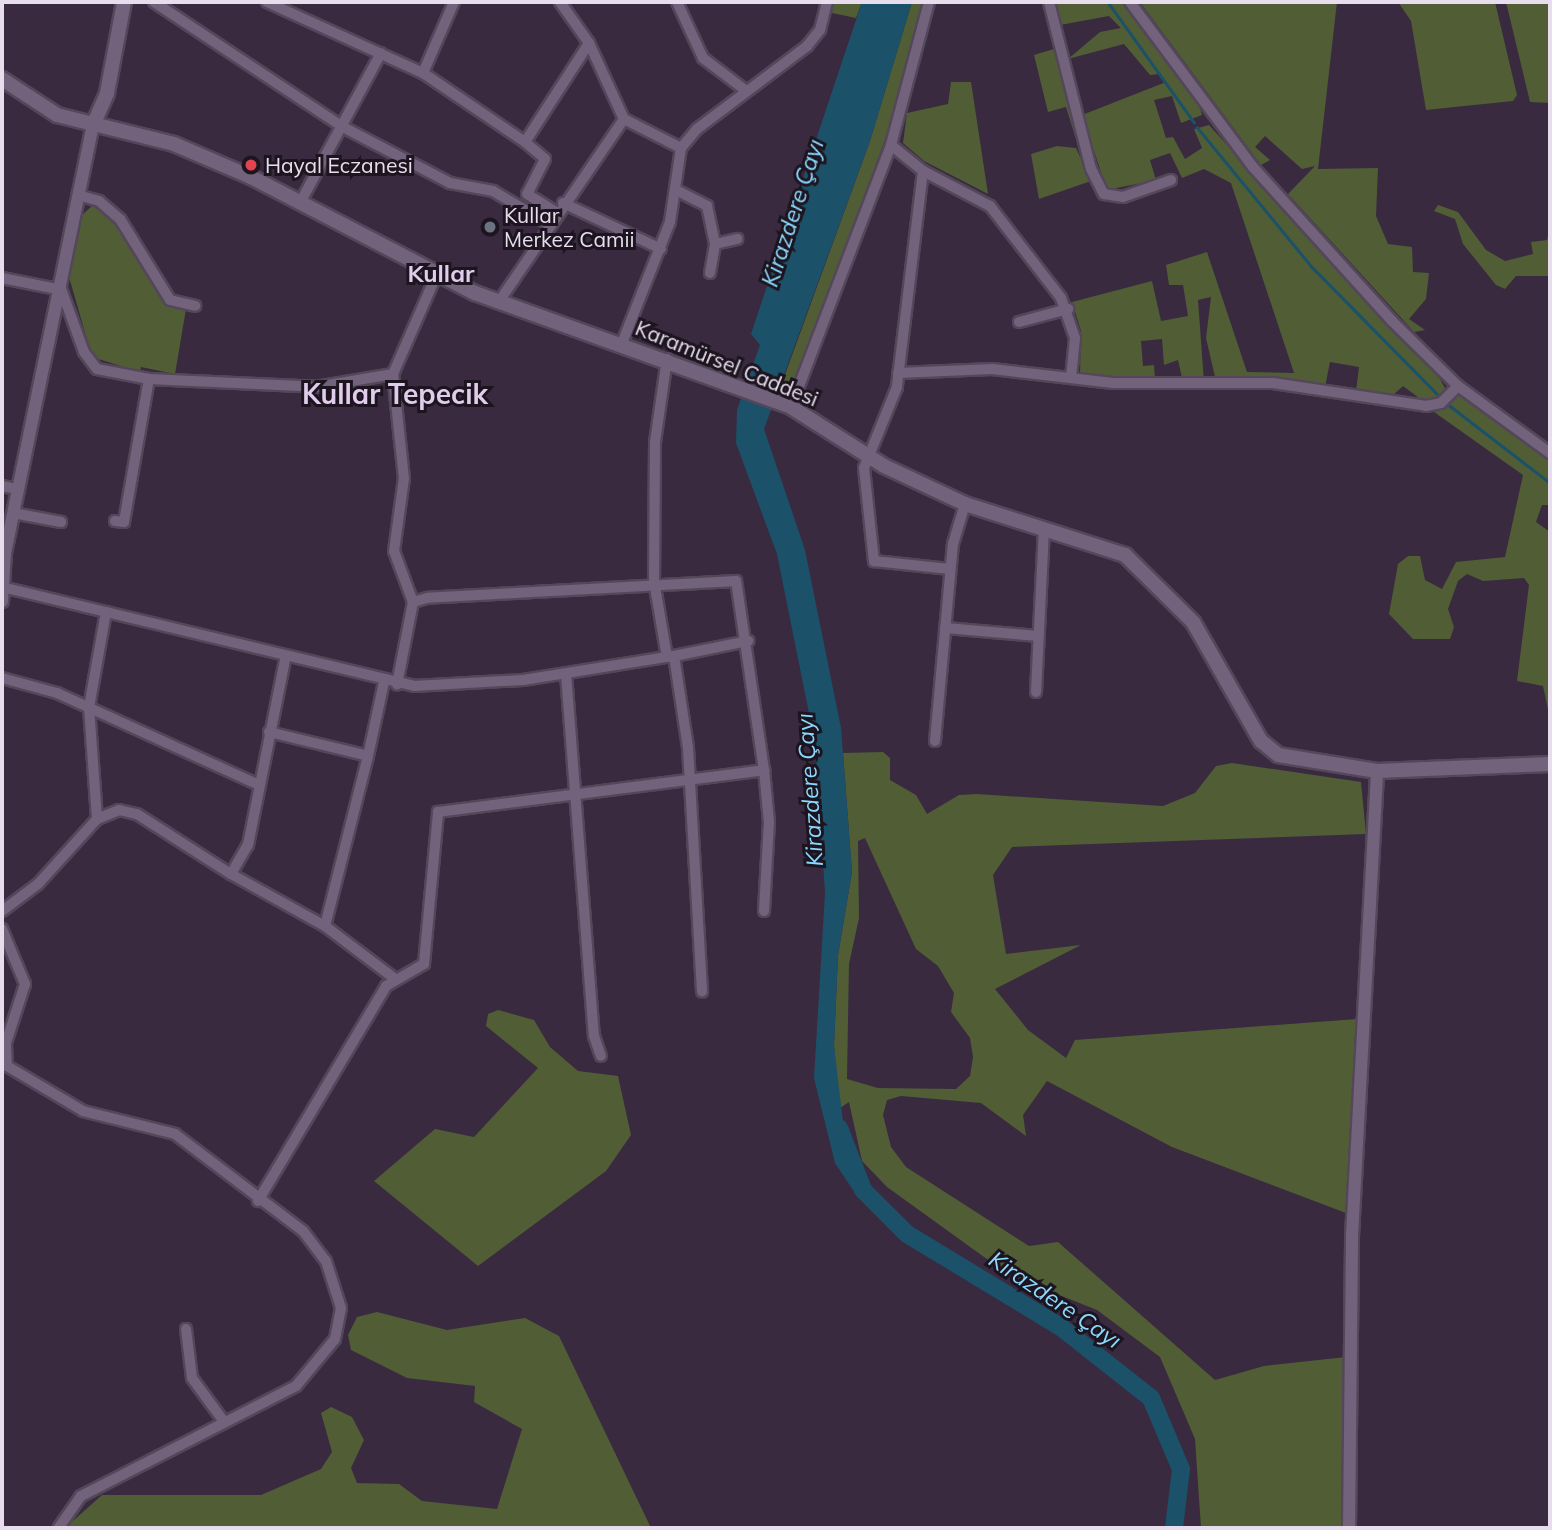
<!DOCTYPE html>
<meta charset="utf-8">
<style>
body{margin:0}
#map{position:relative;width:1552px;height:1530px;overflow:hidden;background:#392a40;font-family:Mulish,sans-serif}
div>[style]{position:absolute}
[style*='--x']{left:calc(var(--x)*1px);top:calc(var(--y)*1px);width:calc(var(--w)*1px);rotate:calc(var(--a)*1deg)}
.green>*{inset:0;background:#505d35}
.water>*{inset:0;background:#1b5269}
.stream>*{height:2.5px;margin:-1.25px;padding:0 1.25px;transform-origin:1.25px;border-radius:1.25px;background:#1b5269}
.river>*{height:18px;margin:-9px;padding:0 9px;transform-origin:9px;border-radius:9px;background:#1b5269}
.roads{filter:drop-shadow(2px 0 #54475a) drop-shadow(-2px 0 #54475a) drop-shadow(0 2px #54475a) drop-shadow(0 -2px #54475a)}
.minor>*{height:10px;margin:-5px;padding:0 5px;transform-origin:5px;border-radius:5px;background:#73627c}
.tertiary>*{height:12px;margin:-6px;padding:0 6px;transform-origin:6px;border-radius:6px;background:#73627c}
.secondary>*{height:14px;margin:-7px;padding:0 7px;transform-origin:7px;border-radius:7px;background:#73627c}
.dots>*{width:19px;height:19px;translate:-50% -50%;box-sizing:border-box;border:4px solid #1c1520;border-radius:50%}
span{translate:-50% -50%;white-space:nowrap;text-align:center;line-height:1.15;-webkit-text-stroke:6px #1c1520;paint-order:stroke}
.poi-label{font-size:21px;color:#e7ddec}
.left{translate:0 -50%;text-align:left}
.street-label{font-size:21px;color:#e7ddec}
.water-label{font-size:23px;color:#8bd9fe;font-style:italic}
.quarter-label{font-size:24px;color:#e1cdeb;font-weight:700}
.district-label{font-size:28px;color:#e1cdeb;font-weight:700}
.frame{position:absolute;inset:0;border:4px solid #e7ddec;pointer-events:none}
</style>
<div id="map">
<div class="green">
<div style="clip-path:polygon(833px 2px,862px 2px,856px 18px,832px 13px)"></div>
<div style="clip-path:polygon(912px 2px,922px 2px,889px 129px,790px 395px,779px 391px,870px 141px)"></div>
<div style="clip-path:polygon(1053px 2px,1123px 2px,1200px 108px,1202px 115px,1181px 123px,1172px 96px,1154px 100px,1166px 138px,1173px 137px,1185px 159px,1202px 148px,1194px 129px,1209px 125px,1440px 379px,1446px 390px,1441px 398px,1423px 401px,1403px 386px,1391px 397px,1356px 391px,1359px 367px,1330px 362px,1325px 387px,1224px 381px,1215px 377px,1206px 338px,1211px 297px,1198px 300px,1204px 382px,1183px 382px,1178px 360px,1164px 365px,1162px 339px,1141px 341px,1143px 366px,1154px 365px,1155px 379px,1080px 375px,1081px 331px,1072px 302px,1152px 281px,1161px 321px,1188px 316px,1183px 285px,1169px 285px,1166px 265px,1207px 252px,1247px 372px,1294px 373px,1231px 183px,1204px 169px,1182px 178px,1170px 153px,1150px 160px,1156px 180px,1107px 190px,1082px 115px,1166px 82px,1160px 74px,1150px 75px,1124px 44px,1068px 59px,1100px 32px,1121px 28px,1109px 16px,1060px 25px)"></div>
<div style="clip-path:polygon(1140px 2px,1337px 2px,1318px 169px,1378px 168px,1376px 216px,1388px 244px,1412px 247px,1413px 272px,1429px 273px,1426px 299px,1409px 319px,1425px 330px,1414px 332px,1288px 194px,1315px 166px,1302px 169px,1265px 136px,1255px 147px,1270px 160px,1261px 165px)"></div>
<div style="clip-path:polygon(1495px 2px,1517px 95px,1513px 101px,1426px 110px,1411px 21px,1398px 2px)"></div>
<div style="clip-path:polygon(1506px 2px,1550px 2px,1550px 103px,1530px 102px)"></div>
<div style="clip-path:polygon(1057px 48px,1078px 135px,1075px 136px,1066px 107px,1048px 112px,1034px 55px)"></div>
<div style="clip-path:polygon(951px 82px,971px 82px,988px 194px,924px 161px,903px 143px,907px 113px,948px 104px)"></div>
<div style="clip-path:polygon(1057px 146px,1076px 148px,1091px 181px,1039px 199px,1031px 154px)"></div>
<div style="clip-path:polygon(95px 203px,113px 217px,166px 301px,186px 309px,175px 374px,141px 367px,140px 372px,92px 357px,67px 270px,80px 217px)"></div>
<div style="clip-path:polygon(1438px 205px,1458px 212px,1486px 250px,1505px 261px,1533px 254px,1531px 242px,1547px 240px,1550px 228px,1550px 276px,1516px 276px,1505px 289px,1496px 285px,1463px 244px,1455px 219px,1434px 211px)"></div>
<div style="clip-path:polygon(1457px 393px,1550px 460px,1550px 505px,1542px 505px,1536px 522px,1550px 532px,1550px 719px,1543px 686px,1517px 681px,1529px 585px,1524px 578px,1483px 581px,1467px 574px,1458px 581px,1448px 609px,1454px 627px,1450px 639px,1413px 639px,1389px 614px,1398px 564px,1408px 556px,1420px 556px,1425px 580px,1442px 589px,1456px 562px,1505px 557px,1523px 475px,1434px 412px)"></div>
<div style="clip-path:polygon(evenodd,883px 752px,890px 758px,890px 780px,916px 795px,927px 814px,959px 795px,977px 794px,1163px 806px,1195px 793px,1216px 766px,1232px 763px,1361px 782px,1366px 834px,1012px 847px,993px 875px,1006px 954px,1081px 945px,995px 989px,1028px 1030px,1066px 1058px,1075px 1040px,1357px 1019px,1346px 1213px,1172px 1147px,1047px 1081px,1023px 1115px,1026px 1136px,981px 1103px,901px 1096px,887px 1100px,883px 1115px,891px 1147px,906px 1167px,1029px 1246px,1058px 1242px,1215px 1380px,1264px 1366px,1346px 1357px,1343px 1528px,1201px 1528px,1195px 1439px,1160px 1357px,1097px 1310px,1009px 1275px,887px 1187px,862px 1161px,849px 1102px,840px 1108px,834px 1046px,838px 955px,852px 872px,843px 753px,883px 752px,865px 838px,916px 949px,938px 966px,954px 993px,951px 1012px,970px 1038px,973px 1057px,970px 1076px,956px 1089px,878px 1088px,847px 1079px,849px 964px,859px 918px,858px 841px,865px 838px)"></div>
<div style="clip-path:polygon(498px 1010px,534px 1020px,550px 1047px,578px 1071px,618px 1076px,631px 1135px,606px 1171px,478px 1266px,374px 1181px,435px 1129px,474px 1137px,538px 1068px,486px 1026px,488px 1014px)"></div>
<div style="clip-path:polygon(377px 1312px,447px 1330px,525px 1318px,559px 1336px,651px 1528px,65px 1528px,102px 1495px,261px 1495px,321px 1469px,332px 1452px,321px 1413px,331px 1407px,352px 1417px,364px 1440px,351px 1468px,357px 1483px,399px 1484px,422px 1501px,497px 1509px,522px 1429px,474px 1402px,475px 1386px,407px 1378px,351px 1350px,348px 1335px,357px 1317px)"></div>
</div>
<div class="water">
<div style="clip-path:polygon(862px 2px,912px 2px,870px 141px,764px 429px,805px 550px,841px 728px,852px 872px,838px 955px,834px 1046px,848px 1164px,863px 1190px,853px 1190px,835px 1163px,814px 1078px,825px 893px,815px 743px,777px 554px,736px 443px,737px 410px,760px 345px,751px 334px)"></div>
</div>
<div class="stream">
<div style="--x:1108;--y:2;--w:148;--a:54.4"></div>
<div style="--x:1197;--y:127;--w:180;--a:50.6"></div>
<div style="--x:1311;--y:266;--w:184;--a:45.4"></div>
<div style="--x:1445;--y:402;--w:133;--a:37.6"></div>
</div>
<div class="river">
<div style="--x:839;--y:1128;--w:66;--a:68.8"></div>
<div style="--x:863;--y:1190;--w:62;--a:45"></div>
<div style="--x:907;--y:1234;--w:181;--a:31.2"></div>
<div style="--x:1062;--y:1328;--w:113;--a:38.2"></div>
<div style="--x:1151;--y:1398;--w:77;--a:67.1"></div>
<div style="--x:1181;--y:1469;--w:59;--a:96.8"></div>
</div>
<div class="roads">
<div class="minor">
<div style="--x:154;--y:2;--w:224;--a:33.5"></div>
<div style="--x:341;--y:126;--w:123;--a:27.6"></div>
<div style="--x:450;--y:183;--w:44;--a:10.5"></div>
<div style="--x:493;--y:191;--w:63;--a:30.7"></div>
<div style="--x:267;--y:2;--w:171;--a:24.5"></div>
<div style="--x:423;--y:73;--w:123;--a:34.1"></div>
<div style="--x:525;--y:142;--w:26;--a:40"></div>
<div style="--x:545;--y:159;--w:39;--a:117"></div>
<div style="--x:527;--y:194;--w:34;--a:32"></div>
<div style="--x:560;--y:2;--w:50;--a:54.7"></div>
<div style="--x:589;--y:43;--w:84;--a:65.3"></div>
<div style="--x:624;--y:119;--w:64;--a:27"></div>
<div style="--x:681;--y:148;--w:75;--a:98.5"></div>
<div style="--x:670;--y:222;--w:130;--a:111.6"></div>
<div style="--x:677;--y:2;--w:62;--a:65.1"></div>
<div style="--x:703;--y:58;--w:53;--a:37.3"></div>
<div style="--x:929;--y:2;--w:148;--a:104.9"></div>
<div style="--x:891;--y:145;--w:41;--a:39.1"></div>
<div style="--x:923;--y:171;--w:218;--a:96.9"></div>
<div style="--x:897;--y:387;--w:87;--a:112.2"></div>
<div style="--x:864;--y:468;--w:94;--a:83.9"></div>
<div style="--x:874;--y:561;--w:76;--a:6"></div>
<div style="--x:1049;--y:2;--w:172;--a:75.9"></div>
<div style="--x:1091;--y:169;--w:28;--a:63"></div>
<div style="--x:1104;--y:194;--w:19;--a:9"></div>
<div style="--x:1123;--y:197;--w:51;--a:-19.5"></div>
<div style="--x:1130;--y:2;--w:206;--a:53.3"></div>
<div style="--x:1253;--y:167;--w:207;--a:47.9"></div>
<div style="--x:1392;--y:321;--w:93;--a:44.6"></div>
<div style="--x:1458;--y:386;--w:114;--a:36.1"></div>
<div style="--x:423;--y:73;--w:77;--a:-66.4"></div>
<div style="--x:525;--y:142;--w:118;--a:-57.1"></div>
<div style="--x:681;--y:148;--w:25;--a:-50"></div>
<div style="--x:697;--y:129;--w:138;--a:-37"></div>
<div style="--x:807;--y:46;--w:21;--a:-51"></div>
<div style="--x:820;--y:30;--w:29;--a:-76"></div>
<div style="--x:923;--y:171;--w:76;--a:27.6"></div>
<div style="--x:990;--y:206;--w:116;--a:52.3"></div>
<div style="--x:1061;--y:298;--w:42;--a:70.7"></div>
<div style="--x:1075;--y:338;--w:40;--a:95.7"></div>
<div style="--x:678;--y:191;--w:33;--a:27"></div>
<div style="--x:707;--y:206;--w:39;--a:78"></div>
<div style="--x:715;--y:244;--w:23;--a:-13"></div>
<div style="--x:78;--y:195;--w:22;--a:16"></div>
<div style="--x:99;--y:201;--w:28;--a:41"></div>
<div style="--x:120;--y:219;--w:95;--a:58.3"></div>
<div style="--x:170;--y:300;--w:26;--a:13"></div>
<div style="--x:301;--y:201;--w:168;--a:-61.6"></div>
<div style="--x:563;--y:203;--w:108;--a:25.1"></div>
<div style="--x:710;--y:273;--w:29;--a:-80"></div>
<div style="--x:2;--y:278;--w:56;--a:11.3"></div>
<div style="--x:60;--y:286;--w:70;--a:70"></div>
<div style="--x:84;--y:352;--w:21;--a:53"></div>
<div style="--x:97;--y:369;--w:53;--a:10.9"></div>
<div style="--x:149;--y:379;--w:167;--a:2.7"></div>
<div style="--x:316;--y:387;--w:78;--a:-9.6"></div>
<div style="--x:393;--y:374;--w:109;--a:-66.3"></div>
<div style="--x:498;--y:303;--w:223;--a:-55.6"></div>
<div style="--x:1019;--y:322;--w:51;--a:-14.9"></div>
<div style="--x:667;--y:359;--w:84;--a:98.2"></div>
<div style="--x:655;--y:442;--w:139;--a:90.4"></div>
<div style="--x:654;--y:581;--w:77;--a:80.3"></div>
<div style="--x:667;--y:657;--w:7;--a:-8"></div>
<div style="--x:674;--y:656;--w:93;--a:81.3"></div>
<div style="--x:688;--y:748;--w:244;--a:86.7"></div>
<div style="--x:898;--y:373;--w:94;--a:-2.4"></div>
<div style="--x:992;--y:369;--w:122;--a:6.6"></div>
<div style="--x:1113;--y:383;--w:160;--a:0"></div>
<div style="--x:1273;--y:383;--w:155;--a:8.5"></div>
<div style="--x:1426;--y:406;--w:15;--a:-11"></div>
<div style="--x:1441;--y:403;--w:24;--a:-45"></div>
<div style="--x:393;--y:374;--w:105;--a:84"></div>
<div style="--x:404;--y:478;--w:74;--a:97.8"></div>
<div style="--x:394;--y:551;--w:54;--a:69.6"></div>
<div style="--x:791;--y:407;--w:280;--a:-69.1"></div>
<div style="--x:2;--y:486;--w:16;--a:11"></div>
<div style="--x:13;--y:513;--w:49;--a:10.6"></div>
<div style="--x:115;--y:521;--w:9;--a:6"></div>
<div style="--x:124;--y:522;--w:145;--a:-80.1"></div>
<div style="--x:2;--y:587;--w:424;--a:13.5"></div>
<div style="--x:414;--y:686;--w:109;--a:-3.2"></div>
<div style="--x:523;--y:680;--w:146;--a:-9.1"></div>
<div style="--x:106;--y:612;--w:97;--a:100.1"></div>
<div style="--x:89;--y:707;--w:112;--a:85.9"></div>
<div style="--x:97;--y:819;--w:24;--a:-22"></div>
<div style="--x:119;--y:810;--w:18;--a:13"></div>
<div style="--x:137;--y:814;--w:112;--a:32.6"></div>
<div style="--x:231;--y:874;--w:34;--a:-60"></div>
<div style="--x:248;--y:845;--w:190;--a:-78.7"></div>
<div style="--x:945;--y:628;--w:94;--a:4.9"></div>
<div style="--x:674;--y:656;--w:76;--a:-11.5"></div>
<div style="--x:566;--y:674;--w:363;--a:85.6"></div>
<div style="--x:594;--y:1036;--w:21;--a:71"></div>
<div style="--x:2;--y:678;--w:57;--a:15.3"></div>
<div style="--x:57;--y:693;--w:222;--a:24.5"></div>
<div style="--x:1036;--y:692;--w:162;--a:-87.2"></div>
<div style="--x:269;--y:732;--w:102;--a:13.6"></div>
<div style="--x:368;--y:756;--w:76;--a:-77.8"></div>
<div style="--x:935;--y:741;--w:198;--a:-84.8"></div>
<div style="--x:953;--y:544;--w:42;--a:-73.3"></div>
<div style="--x:231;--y:874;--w:107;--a:29"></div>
<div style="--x:325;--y:926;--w:88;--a:37.1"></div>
<div style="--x:2;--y:911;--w:45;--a:-36.9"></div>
<div style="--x:38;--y:884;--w:88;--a:-47.8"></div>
<div style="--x:764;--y:911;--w:89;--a:-86.8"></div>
<div style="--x:769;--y:822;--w:52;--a:-95.5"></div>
<div style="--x:325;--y:926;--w:175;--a:-75.8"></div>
<div style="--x:2;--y:929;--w:60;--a:67.3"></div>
<div style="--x:25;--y:984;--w:62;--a:107.9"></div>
<div style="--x:6;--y:1043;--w:23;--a:88"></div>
<div style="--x:7;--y:1066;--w:88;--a:30.6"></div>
<div style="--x:83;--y:1111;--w:95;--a:14"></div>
<div style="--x:175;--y:1134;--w:161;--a:37.2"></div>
<div style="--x:303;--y:1231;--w:38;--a:53"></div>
<div style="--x:326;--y:1261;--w:49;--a:72.3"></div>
<div style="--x:341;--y:1308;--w:32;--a:101"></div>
<div style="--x:335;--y:1339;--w:61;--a:129.7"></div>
<div style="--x:296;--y:1386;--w:242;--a:152.9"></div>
<div style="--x:81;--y:1496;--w:39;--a:125"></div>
<div style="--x:258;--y:1201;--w:250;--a:-59.2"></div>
<div style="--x:386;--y:986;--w:44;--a:-30.1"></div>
<div style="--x:424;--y:964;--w:153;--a:-84.7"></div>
<div style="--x:438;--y:812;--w:329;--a:-7.3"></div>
<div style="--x:764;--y:770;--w:191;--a:-98.4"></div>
<div style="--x:736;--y:581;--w:309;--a:176.9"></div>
<div style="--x:427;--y:598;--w:15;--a:164"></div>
<div style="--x:413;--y:602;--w:84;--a:101"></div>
<div style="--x:186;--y:1329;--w:49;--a:83"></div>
<div style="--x:192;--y:1378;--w:51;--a:53.8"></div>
</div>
<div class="tertiary">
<div style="--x:2;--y:601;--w:48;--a:-86.4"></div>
<div style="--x:5;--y:553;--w:437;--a:-78.4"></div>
<div style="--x:1349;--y:1528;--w:292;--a:-89.4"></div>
<div style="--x:1352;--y:1236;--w:466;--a:-86.9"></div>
</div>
<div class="secondary">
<div style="--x:2;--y:79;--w:66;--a:33.2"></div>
<div style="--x:57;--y:115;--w:121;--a:13.9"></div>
<div style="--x:174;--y:144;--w:84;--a:23.2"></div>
<div style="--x:251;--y:177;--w:252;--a:27.4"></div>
<div style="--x:475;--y:293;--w:336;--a:19.8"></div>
<div style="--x:791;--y:407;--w:110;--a:32.4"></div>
<div style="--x:884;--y:466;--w:89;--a:25.1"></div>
<div style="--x:965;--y:504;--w:168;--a:17.7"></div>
<div style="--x:1125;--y:555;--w:95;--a:44.6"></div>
<div style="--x:1193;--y:622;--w:137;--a:60.3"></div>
<div style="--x:1261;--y:741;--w:22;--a:39"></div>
<div style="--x:1278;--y:755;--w:100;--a:9.2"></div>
<div style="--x:1377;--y:771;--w:173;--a:-2.3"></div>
<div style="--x:93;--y:125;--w:35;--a:-66"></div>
<div style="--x:107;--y:93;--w:93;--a:-79.4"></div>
</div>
</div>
<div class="dots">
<div style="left:251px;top:165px;background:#e0444e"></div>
<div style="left:490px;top:227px;background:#6b7280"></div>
</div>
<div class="poi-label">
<span class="left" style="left:265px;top:165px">Hayal Eczanesi</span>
<span class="left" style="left:504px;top:227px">Kullar<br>Merkez Camii</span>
</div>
<div class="street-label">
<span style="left:727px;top:363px;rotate:22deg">Karamürsel Caddesi</span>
</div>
<div class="water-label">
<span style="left:793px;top:213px;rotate:-72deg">Kirazdere Çayı</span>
<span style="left:810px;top:790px;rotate:-94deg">Kirazdere Çayı</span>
<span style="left:1055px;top:1300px;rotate:34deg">Kirazdere Çayı</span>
</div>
<div class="quarter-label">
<span style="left:441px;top:274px">Kullar</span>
</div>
<div class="district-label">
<span style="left:395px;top:394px">Kullar Tepecik</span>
</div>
<div class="frame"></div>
</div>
